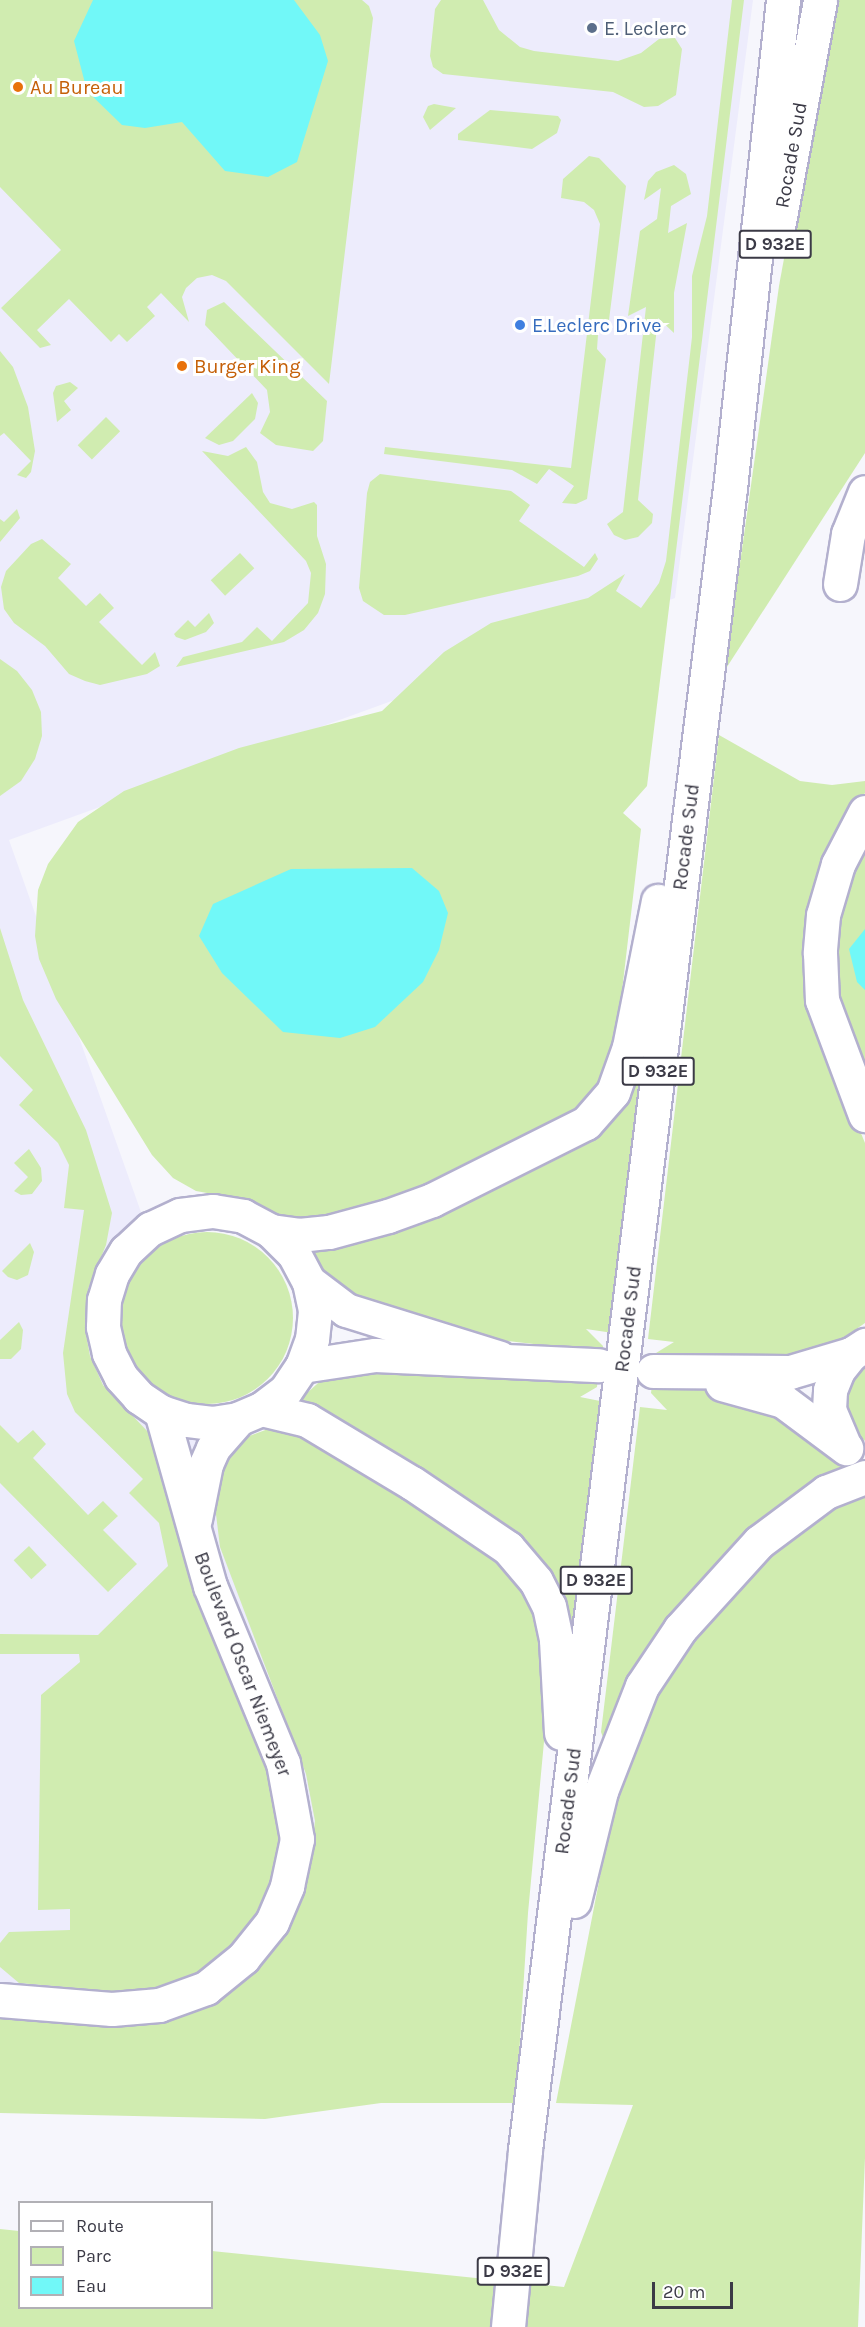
<!DOCTYPE html>
<style>
body{margin:0}
#map{position:relative;width:865px;height:2327px;overflow:hidden;background:#f6f6fc;font-family:Karla,sans-serif}
div>[style]{position:absolute}
[style*='--x']{left:calc(var(--x)*1px);top:calc(var(--y)*1px);width:calc(var(--w)*1px);rotate:calc(var(--a)*1deg)}
.built>*{inset:0;background:#edecfc}
.green>*{inset:0;background:#d0ecb0;transform-origin:0 0}
.round{border-radius:50%}
.water>*{inset:0;background:#71f8f8}
.roads{filter:drop-shadow(2px 0 #b3b0ce) drop-shadow(-2px 0 #b3b0ce) drop-shadow(0 2px #b3b0ce) drop-shadow(0 -2px #b3b0ce)}
.minor>*{height:33px;margin:-16.5px;padding:0 16.5px;transform-origin:16.5px;border-radius:16.5px;background:#fff}
.major>*{height:33px;margin:-16.5px;padding:0 16.5px;transform-origin:16.5px;border-radius:16.5px;background:#fff}
.dots>*{width:16px;height:16px;translate:-50% -50%;box-sizing:border-box;border:3px solid #fff;border-radius:50%}
span{translate:-50% -50%;white-space:nowrap;text-align:center;line-height:1.15;-webkit-text-stroke:6px #fff;paint-order:stroke}
.shield-label span{padding:2px 4px;background:#fff;border:2px solid;border-radius:4px;-webkit-text-stroke-width:0}
.shield-label{font-size:18px;color:#3b3a46;font-weight:700}
.service-label{font-size:20px;color:#4e5e75}
.left{translate:0 -50%;text-align:left}
.food-label{font-size:20px;color:#c56008}
.street-label{font-size:20px;color:#3b3a46}
.shop-label{font-size:20px;color:#366cbe}
.legend{position:absolute;left:18px;top:2201px;width:195px;height:108px;box-sizing:border-box;background:#fff;border:2px solid #b1b0b5;margin:0;padding:8px 10px;list-style:none;font-size:18px;color:#3b3a46}
.legend li{display:flex;align-items:center;gap:12px;height:30px}
.legend b{width:30px;border:2px solid #b1b0b5}
.scale{position:absolute;left:652px;top:2282px;width:81px;height:27px;box-sizing:border-box;border:3px solid #3b3a46;border-top:0;padding-left:8px;font-size:18px;line-height:21px;white-space:nowrap;color:#3b3a46;-webkit-text-stroke:4px #fff;paint-order:stroke}
</style>
<div id="map">
<div class="built">
<div style="clip-path:polygon(0 0,753px 0,675px 598px,9px 840px,351px 1804px,243px 2050px,0 2052px)"></div>
</div>
<div class="green">
<div style="clip-path:polygon(0 0,362px 0,369px 6px,373px 18px,329px 384px,226px 281px,212px 275px,197px 278px,186px 288px,182px 297px,189px 322px,161px 293px,147px 307px,155px 316px,127px 342px,119px 334px,111px 342px,69px 299px,37px 330px,51px 345px,40px 348px,1px 308px,61px 250px,0 187px)"></div>
<div style="clip-path:polygon(441px 0,483px 0,499px 30px,520px 47px,534px 51px,618px 61px,641px 53px,659px 39px,675px 38px,682px 49px,676px 95px,658px 106px,644px 107px,613px 92px,443px 74px,433px 67px,430px 56px,435px 9px)"></div>
<div style="clip-path:polygon(732px 0,744px 0,647px 786px,623px 813px,641px 829px,614px 1059px,583px 1110px,460px 1180px,298px 1225px,224px 1196px,196px 1191px,173px 1178px,152px 1155px,56px 999px,39px 959px,35px 936px,38px 890px,48px 864px,78px 822px,124px 791px,239px 748px,382px 711px,444px 652px,491px 623px,588px 598px,625px 574px,616px 591px,641px 608px,659px 583px,666px 561px,692px 337px,692px 276px,707px 216px)"></div>
<div style="clip-path:polygon(831px 0,865px 0,865px 453px,725px 670px,779px 286px)"></div>
<div style="clip-path:polygon(434px 104px,456px 108px,430px 130px,423px 117px,428px 106px)"></div>
<div style="clip-path:polygon(490px 110px,558px 116px,561px 120px,557px 133px,532px 149px,458px 140px,458px 134px)"></div>
<div style="clip-path:polygon(589px 156px,599px 158px,626px 186px,608px 328px,599px 321px,597px 349px,606px 359px,587px 499px,576px 504px,562px 503px,574px 486px,549px 469px,537px 484px,512px 470px,384px 454px,385px 447px,571px 468px,600px 224px,594px 210px,584px 202px,561px 198px,563px 179px)"></div>
<div style="clip-path:polygon(674px 165px,686px 174px,691px 194px,671px 206px,668px 233px,687px 223px,674px 293px,674px 333px,658px 318px,638px 500px,653px 514px,652px 523px,638px 537px,625px 540px,614px 535px,607px 524px,623px 512px,646px 307px,628px 316px,640px 231px,657px 219px,661px 188px,644px 200px,648px 181px,656px 172px)"></div>
<div style="clip-path:polygon(224px 302px,327px 401px,323px 441px,313px 451px,276px 445px,260px 433px,270px 412px,267px 390px,205px 325px,207px 310px)"></div>
<div style="clip-path:polygon(0 351px,13px 367px,28px 407px,35px 451px,31px 472px,26px 478px,17px 475px,31px 461px,4px 433px,0 436px)"></div>
<div style="clip-path:polygon(70px 382px,78px 388px,64px 401px,71px 410px,57px 422px,53px 393px,56px 386px)"></div>
<div style="clip-path:polygon(252px 393px,258px 403px,255px 419px,233px 441px,219px 445px,205px 438px)"></div>
<div style="left:106px;top:417px;width:20px;height:40px;rotate:45deg"></div>
<div style="clip-path:polygon(246px 447px,257px 462px,263px 492px,270px 503px,292px 509px,314px 502px,317px 505px,317px 536px,326px 564px,325px 594px,318px 613px,304px 630px,284px 642px,176px 667px,183px 657px,242px 642px,257px 627px,272px 641px,308px 603px,311px 573px,306px 561px,202px 451px,228px 456px)"></div>
<div style="clip-path:polygon(380px 474px,511px 491px,530px 505px,519px 521px,584px 567px,595px 553px,598px 559px,590px 571px,578px 576px,405px 615px,384px 615px,363px 601px,359px 588px,367px 493px,370px 482px)"></div>
<div style="clip-path:polygon(17px 509px,20px 518px,0 542px,0 519px,4px 522px)"></div>
<div style="clip-path:polygon(42px 539px,71px 564px,58px 578px,86px 606px,100px 593px,114px 608px,99px 622px,142px 665px,155px 652px,160px 666px,147px 674px,100px 685px,85px 681px,69px 674px,45px 646px,14px 623px,4px 609px,1px 587px,6px 571px,31px 544px)"></div>
<div style="left:240px;top:553px;width:21px;height:40px;rotate:47deg"></div>
<div style="clip-path:polygon(209px 613px,214px 623px,206px 632px,185px 640px,176px 637px,174px 634px,188px 620px,195px 627px)"></div>
<div style="clip-path:polygon(0 659px,17px 671px,32px 690px,41px 712px,42px 736px,35px 759px,21px 781px,0 796px)"></div>
<div style="clip-path:polygon(719px 735px,800px 781px,832px 785px,865px 781px,865px 793px,848px 818px,824px 1043px,865px 1143px,865px 1323px,829px 1348px,795px 1362px,655px 1359px,656px 1353px,674px 1342px,648px 1339px)"></div>
<div style="clip-path:polygon(865px 841px,865px 1076px,847px 1026px,834px 967px,846px 881px)"></div>
<div style="clip-path:polygon(0 928px,23px 1000px,86px 1130px,112px 1213px,106px 1245px,88px 1289px,86px 1334px,90px 1356px,103px 1385px,151px 1435px,274px 1765px,284px 1852px,266px 1904px,247px 1933px,210px 1966px,182px 1981px,133px 1993px,19px 1983px,0 1967px,0 1943px,9px 1932px,70px 1930px,70px 1909px,38px 1910px,41px 1695px,80px 1662px,79px 1654px,0 1654px,0 1634px,98px 1635px,168px 1566px,159px 1523px,129px 1493px,143px 1479px,75px 1412px,67px 1394px,63px 1353px,84px 1210px,64px 1208px,69px 1165px,58px 1143px,19px 1105px,33px 1090px,0 1056px)"></div>
<div style="clip-path:polygon(640px 1052px,648px 1055px,613px 1333px,586px 1329px,603px 1346px,602px 1352px,483px 1338px,353px 1302px,328px 1284px,310px 1248px,553px 1154px)"></div>
<div style="clip-path:polygon(29px 1149px,41px 1168px,42px 1181px,32px 1194px,21px 1195px,14px 1191px,28px 1177px,14px 1163px)"></div>
<div class="round" style="left:121px;top:1232px;width:172px;height:172px"></div>
<div style="clip-path:polygon(30px 1243px,34px 1252px,28px 1275px,17px 1280px,8px 1277px,2px 1271px)"></div>
<div style="clip-path:polygon(19px 1322px,23px 1330px,21px 1349px,11px 1359px,0 1359px,0 1340px)"></div>
<div style="clip-path:polygon(865px 1362px,865px 1441px,851px 1426px,845px 1408px,846px 1390px,854px 1373px)"></div>
<div style="clip-path:polygon(351px 1366px,598px 1377px,597px 1387px,580px 1397px,605px 1402px,574px 1631px,570px 1628px,561px 1601px,296px 1403px,327px 1375px)"></div>
<div style="clip-path:polygon(652px 1384px,718px 1391px,783px 1412px,847px 1467px,820px 1485px,605px 1743px,601px 1732px,640px 1407px,667px 1410px,651px 1393px)"></div>
<div style="clip-path:polygon(0 1425px,18px 1443px,33px 1430px,46px 1444px,33px 1458px,88px 1515px,103px 1501px,118px 1516px,103px 1530px,137px 1564px,108px 1592px,0 1483px)"></div>
<div style="clip-path:polygon(276px 1426px,302px 1427px,486px 1540px,543px 1614px,545px 1731px,528px 1913px,516px 2103px,381px 2103px,265px 2119px,0 2113px,0 2010px,226px 1990px,271px 1950px,293px 1914px,309px 1872px,315px 1821px,306px 1774px,220px 1547px,214px 1498px,220px 1466px,241px 1439px)"></div>
<div style="clip-path:polygon(865px 1485px,865px 2158px,858px 2327px,0 2327px,0 2229px,19px 2231px,20px 2308px,212px 2308px,212px 2251px,564px 2287px,633px 2105px,556px 2103px,610px 1825px,639px 1723px,679px 1655px,769px 1552px)"></div>
<div style="left:29px;top:1546px;width:26px;height:21px;rotate:47deg"></div>
</div>
<div class="water">
<div style="clip-path:polygon(93px 0,294px 0,320px 35px,328px 61px,297px 162px,268px 177px,225px 171px,182px 122px,145px 128px,122px 125px,87px 91px,74px 41px)"></div>
<div style="clip-path:polygon(412px 868px,439px 891px,448px 913px,439px 950px,423px 982px,375px 1027px,340px 1038px,283px 1032px,222px 973px,199px 936px,213px 904px,291px 869px)"></div>
<div style="clip-path:polygon(865px 929px,865px 990px,857px 982px,849px 949px)"></div>
</div>
<div class="roads">
<div class="minor">
<div style="--x:840;--y:584;--w:51;--a:-80.9"></div>
<div style="--x:848;--y:534;--w:45;--a:-68"></div>
<div style="--x:865;--y:812;--w:59;--a:117.4"></div>
<div style="--x:838;--y:864;--w:53;--a:106.4"></div>
<div style="--x:823;--y:915;--w:38;--a:95"></div>
<div style="--x:820;--y:953;--w:47;--a:87.6"></div>
<div style="--x:822;--y:1000;--w:123;--a:69.5"></div>
<div style="--x:309;--y:1282;--w:30;--a:78"></div>
<div style="--x:315;--y:1311;--w:28;--a:96"></div>
<div style="--x:312;--y:1339;--w:29;--a:110"></div>
<div style="--x:302;--y:1366;--w:30;--a:124"></div>
<div style="--x:285;--y:1391;--w:30;--a:143"></div>
<div style="--x:261;--y:1409;--w:25;--a:157"></div>
<div style="--x:238;--y:1419;--w:26;--a:171"></div>
<div style="--x:212;--y:1423;--w:26;--a:-173"></div>
<div style="--x:186;--y:1420;--w:26;--a:-162"></div>
<div style="--x:161;--y:1412;--w:27;--a:-146"></div>
<div style="--x:139;--y:1397;--w:27;--a:-132"></div>
<div style="--x:121;--y:1377;--w:27;--a:-117"></div>
<div style="--x:109;--y:1353;--w:27;--a:-103"></div>
<div style="--x:103;--y:1327;--w:27;--a:-88"></div>
<div style="--x:104;--y:1300;--w:27;--a:-73"></div>
<div style="--x:112;--y:1274;--w:27;--a:-59"></div>
<div style="--x:126;--y:1251;--w:33;--a:-43"></div>
<div style="--x:150;--y:1229;--w:33;--a:-25"></div>
<div style="--x:180;--y:1215;--w:33;--a:-7"></div>
<div style="--x:213;--y:1211;--w:30;--a:9"></div>
<div style="--x:243;--y:1216;--w:32;--a:28"></div>
<div style="--x:271;--y:1231;--w:33;--a:45"></div>
<div style="--x:294;--y:1254;--w:32;--a:62"></div>
<div style="--x:309;--y:1282;--w:46;--a:37.1"></div>
<div style="--x:346;--y:1310;--w:161;--a:17.3"></div>
<div style="--x:302;--y:1366;--w:74;--a:-8.6"></div>
<div style="--x:375;--y:1355;--w:224;--a:2.6"></div>
<div style="--x:653;--y:1371;--w:137;--a:0.4"></div>
<div style="--x:790;--y:1372;--w:64;--a:-16.4"></div>
<div style="--x:851;--y:1354;--w:17;--a:-33"></div>
<div style="--x:722;--y:1384;--w:63;--a:15.6"></div>
<div style="--x:783;--y:1401;--w:79;--a:36.7"></div>
<div style="--x:844;--y:1445;--w:38;--a:-113"></div>
<div style="--x:829;--y:1410;--w:20;--a:-87"></div>
<div style="--x:830;--y:1390;--w:22;--a:-68"></div>
<div style="--x:838;--y:1370;--w:21;--a:-51"></div>
<div style="--x:195;--y:1519;--w:56;--a:-78.7"></div>
<div style="--x:206;--y:1464;--w:17;--a:-66"></div>
<div style="--x:213;--y:1448;--w:38;--a:-49"></div>
<div style="--x:0;--y:2000;--w:112;--a:4.6"></div>
<div style="--x:112;--y:2009;--w:47;--a:-4.9"></div>
<div style="--x:159;--y:2005;--w:50;--a:-19.9"></div>
<div style="--x:206;--y:1988;--w:48;--a:-39"></div>
<div style="--x:243;--y:1958;--w:46;--a:-51.1"></div>
<div style="--x:272;--y:1922;--w:39;--a:-67"></div>
<div style="--x:287;--y:1886;--w:48;--a:-78"></div>
<div style="--x:297;--y:1839;--w:77;--a:-100.4"></div>
<div style="--x:283;--y:1763;--w:191;--a:-112.4"></div>
<div style="--x:210;--y:1586;--w:181;--a:-105.7"></div>
</div>
<div class="major">
<div style="--x:776;--y:238;--w:242;--a:-79.5"></div>
<div style="--x:271;--y:1231;--w:28;--a:8"></div>
<div style="--x:299;--y:1235;--w:30;--a:-6"></div>
<div style="--x:329;--y:1232;--w:61;--a:-15.2"></div>
<div style="--x:388;--y:1216;--w:47;--a:-20"></div>
<div style="--x:432;--y:1200;--w:172;--a:-26.6"></div>
<div style="--x:586;--y:1123;--w:41;--a:-48.9"></div>
<div style="--x:613;--y:1092;--w:48;--a:-70.4"></div>
<div style="--x:629;--y:1047;--w:149;--a:-78.8"></div>
<div style="--x:261;--y:1409;--w:47;--a:13.4"></div>
<div style="--x:307;--y:1420;--w:122;--a:31"></div>
<div style="--x:412;--y:1483;--w:116;--a:34.1"></div>
<div style="--x:508;--y:1548;--w:43;--a:49.7"></div>
<div style="--x:536;--y:1581;--w:28;--a:63"></div>
<div style="--x:549;--y:1606;--w:35;--a:78"></div>
<div style="--x:556;--y:1640;--w:93;--a:86.9"></div>
<div style="--x:574;--y:1901;--w:113;--a:-76.2"></div>
<div style="--x:601;--y:1791;--w:113;--a:-68.7"></div>
<div style="--x:642;--y:1686;--w:69;--a:-56.3"></div>
<div style="--x:680;--y:1629;--w:118;--a:-47.8"></div>
<div style="--x:759;--y:1542;--w:84;--a:-36.7"></div>
<div style="--x:826;--y:1492;--w:42;--a:-21"></div>
<div style="--x:508;--y:2327;--w:178;--a:-84.5"></div>
<div style="--x:525;--y:2150;--w:1675;--a:-82.97"></div>
<div style="--x:730;--y:488;--w:491;--a:-83.8"></div>
</div>
</div>
<div class="dots">
<div style="left:592px;top:28px;background:#5c6f8a"></div>
<div style="left:18px;top:87px;background:#e8710a"></div>
<div style="left:520px;top:325px;background:#3f7fe0"></div>
<div style="left:182px;top:366px;background:#e8710a"></div>
</div>
<div class="shield-label">
<span style="left:775px;top:244px">D 932E</span>
<span style="left:658px;top:1071px">D 932E</span>
<span style="left:596px;top:1580px">D 932E</span>
<span style="left:513px;top:2271px">D 932E</span>
</div>
<div class="service-label">
<span class="left" style="left:604px;top:28px">E. Leclerc</span>
</div>
<div class="food-label">
<span class="left" style="left:30px;top:87px">Au Bureau</span>
<span class="left" style="left:194px;top:366px">Burger King</span>
</div>
<div class="street-label">
<span style="left:791px;top:155px;rotate:-80deg">Rocade Sud</span>
<span style="left:686px;top:837px;rotate:-83deg">Rocade Sud</span>
<span style="left:628px;top:1319px;rotate:-83deg">Rocade Sud</span>
<span style="left:243px;top:1664px;rotate:69deg">Boulevard Oscar Niemeyer</span>
<span style="left:568px;top:1801px;rotate:-83deg">Rocade Sud</span>
</div>
<div class="shop-label">
<span class="left" style="left:532px;top:325px">E.Leclerc Drive</span>
</div>
<ul class="legend">
<li><b style="height:8px;background:#fff"></b>Route</li>
<li><b style="height:16px;background:#d0ecb0"></b>Parc</li>
<li><b style="height:16px;background:#71f8f8"></b>Eau</li>
</ul>
<div class="scale">20 m</div>
</div>
